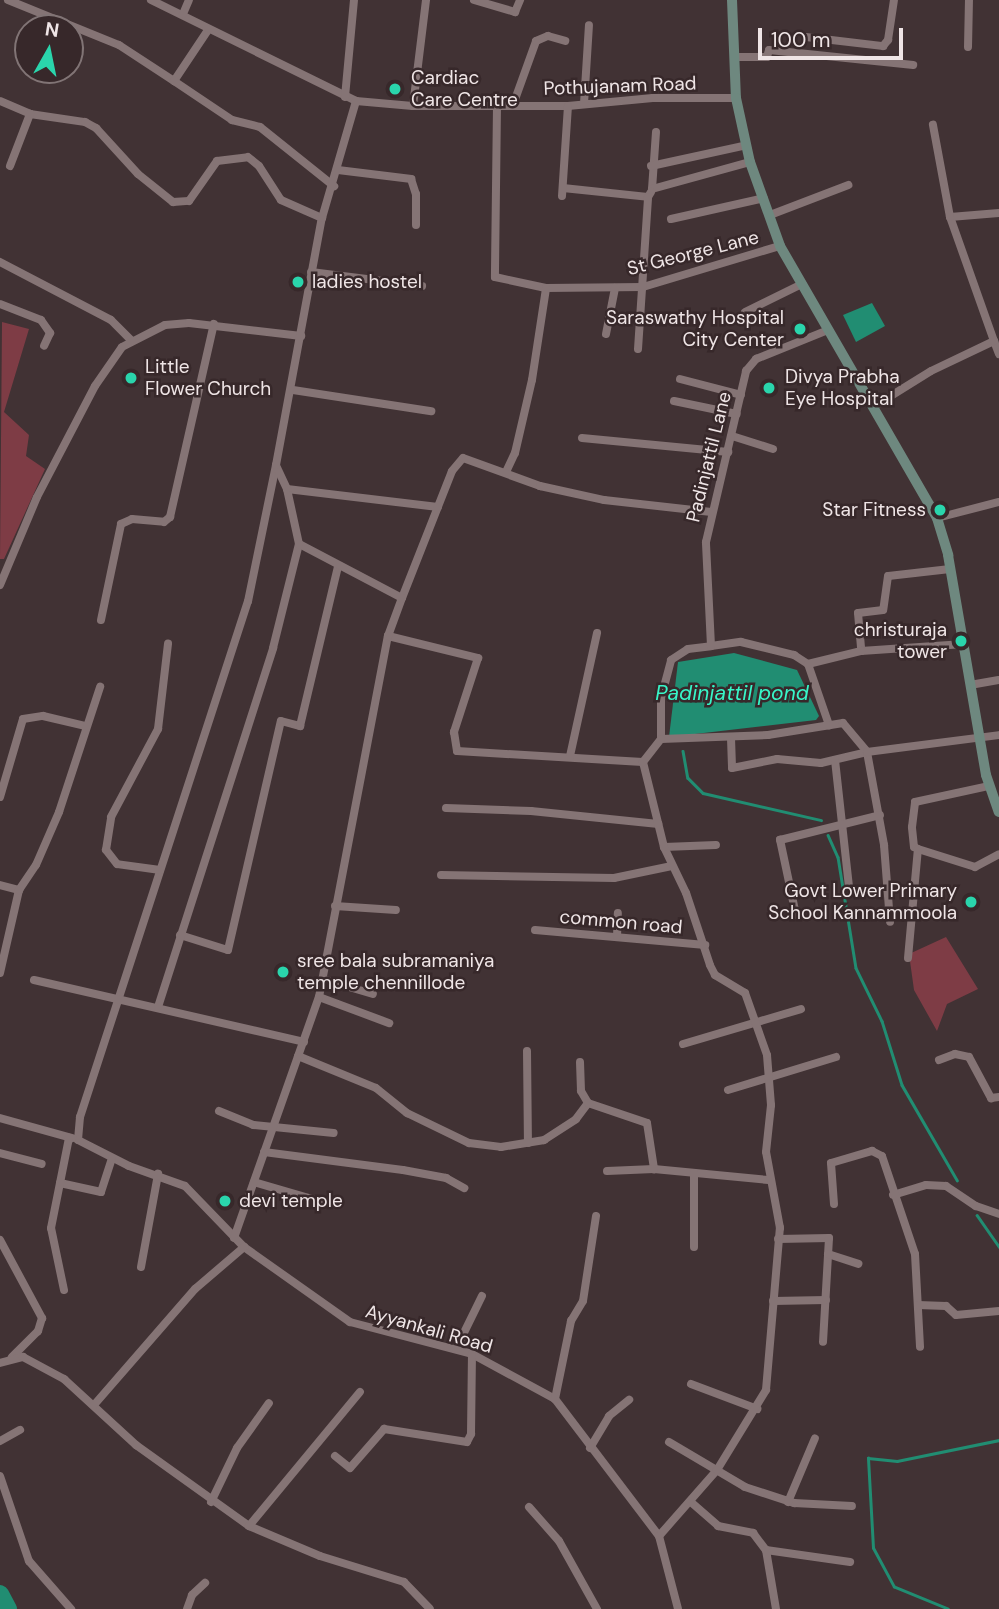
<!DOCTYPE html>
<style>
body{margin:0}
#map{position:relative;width:999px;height:1609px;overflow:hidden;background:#413234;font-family:"DM Sans",sans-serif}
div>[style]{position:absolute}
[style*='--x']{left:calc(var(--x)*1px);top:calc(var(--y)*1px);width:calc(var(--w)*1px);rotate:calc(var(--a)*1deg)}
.green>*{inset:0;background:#7e3c45}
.water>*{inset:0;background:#218d72}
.stream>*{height:2.5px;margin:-1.25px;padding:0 1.25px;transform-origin:1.25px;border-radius:1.25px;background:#218d72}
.river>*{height:18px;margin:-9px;padding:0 9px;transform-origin:9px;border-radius:9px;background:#218d72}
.street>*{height:8px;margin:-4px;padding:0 4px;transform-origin:4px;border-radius:4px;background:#857475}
.secondary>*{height:10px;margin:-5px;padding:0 5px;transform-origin:5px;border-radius:5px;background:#6e887f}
.dots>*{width:19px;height:19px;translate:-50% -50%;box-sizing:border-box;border:4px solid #37282a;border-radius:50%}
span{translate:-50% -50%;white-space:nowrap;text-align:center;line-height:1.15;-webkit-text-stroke:5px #37282a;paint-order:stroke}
.poi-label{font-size:19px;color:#efe5e6}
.left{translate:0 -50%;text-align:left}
.right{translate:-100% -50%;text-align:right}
.street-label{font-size:19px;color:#efe5e6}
.water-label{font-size:21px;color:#38f6c8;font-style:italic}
.north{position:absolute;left:14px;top:14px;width:70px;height:70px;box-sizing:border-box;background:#37282a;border:2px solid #817475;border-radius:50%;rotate:9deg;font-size:19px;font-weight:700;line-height:28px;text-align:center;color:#efe5e6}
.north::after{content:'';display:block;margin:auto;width:24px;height:32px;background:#2ad5ac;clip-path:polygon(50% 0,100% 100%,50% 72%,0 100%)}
.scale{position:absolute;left:758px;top:28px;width:145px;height:32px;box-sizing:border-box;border:4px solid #efe5e6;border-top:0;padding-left:9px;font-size:21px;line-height:24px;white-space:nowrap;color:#efe5e6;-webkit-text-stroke:5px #37282a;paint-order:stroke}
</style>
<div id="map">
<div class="green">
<div style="clip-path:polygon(2px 322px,29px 329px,4px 412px,29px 435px,26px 456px,45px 469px,4px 559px,0 559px)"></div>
<div style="clip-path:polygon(946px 937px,978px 989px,947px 1004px,937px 1031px,914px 990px,909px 954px)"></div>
</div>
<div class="water">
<div style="clip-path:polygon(872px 303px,885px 326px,856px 342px,843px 315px)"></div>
<div style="clip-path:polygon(734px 653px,797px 670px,819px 716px,816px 720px,669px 737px,678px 662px)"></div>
</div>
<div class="stream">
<div style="--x:683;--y:751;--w:27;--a:80"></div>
<div style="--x:688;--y:778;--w:21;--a:45"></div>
<div style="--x:703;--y:793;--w:121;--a:12.9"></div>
<div style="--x:828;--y:835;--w:24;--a:66"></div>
<div style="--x:838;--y:857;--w:112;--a:80.8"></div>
<div style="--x:856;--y:968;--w:59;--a:63.9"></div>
<div style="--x:882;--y:1021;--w:67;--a:72.6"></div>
<div style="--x:902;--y:1085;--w:110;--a:59.9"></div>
<div style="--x:977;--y:1215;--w:39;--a:55"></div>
<div style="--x:948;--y:1609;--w:58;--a:-157.8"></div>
<div style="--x:894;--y:1587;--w:44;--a:-118.3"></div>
<div style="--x:873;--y:1548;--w:90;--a:-93.2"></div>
<div style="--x:868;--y:1458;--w:29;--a:6"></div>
<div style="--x:897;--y:1461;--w:104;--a:-11.6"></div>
</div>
<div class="river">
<div style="--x:0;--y:1594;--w:17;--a:62"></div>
</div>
<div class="street">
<div style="--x:8;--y:0;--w:120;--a:22.1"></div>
<div style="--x:119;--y:45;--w:66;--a:33.2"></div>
<div style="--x:174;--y:81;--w:61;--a:-56.3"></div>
<div style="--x:151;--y:0;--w:229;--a:26.2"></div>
<div style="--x:356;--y:101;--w:57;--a:5"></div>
<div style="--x:413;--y:106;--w:155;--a:0"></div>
<div style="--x:568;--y:106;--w:85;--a:-5.4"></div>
<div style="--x:653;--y:98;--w:83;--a:0"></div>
<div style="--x:474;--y:0;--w:43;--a:16.3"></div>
<div style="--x:515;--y:12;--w:13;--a:-67"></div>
<div style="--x:183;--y:14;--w:15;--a:-67"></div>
<div style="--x:806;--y:37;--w:78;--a:6.7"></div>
<div style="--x:883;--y:46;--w:8;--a:-50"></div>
<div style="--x:888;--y:40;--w:40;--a:-81.5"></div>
<div style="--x:968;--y:47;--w:47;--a:-88.8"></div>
<div style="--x:734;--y:57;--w:33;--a:0"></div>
<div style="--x:767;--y:57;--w:7;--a:-74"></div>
<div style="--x:769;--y:50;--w:145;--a:5.9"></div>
<div style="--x:174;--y:81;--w:70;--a:33.9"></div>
<div style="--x:232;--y:120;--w:29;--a:14"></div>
<div style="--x:260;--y:127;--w:95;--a:38.6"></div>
<div style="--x:345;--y:97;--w:97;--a:-84.7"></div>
<div style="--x:0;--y:101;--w:33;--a:23"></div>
<div style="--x:30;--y:114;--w:56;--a:8.3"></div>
<div style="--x:85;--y:122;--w:13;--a:29"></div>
<div style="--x:96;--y:128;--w:62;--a:47.6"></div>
<div style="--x:138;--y:174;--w:45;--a:38.7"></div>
<div style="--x:173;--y:202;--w:16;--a:-4"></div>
<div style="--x:189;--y:201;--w:49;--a:-55"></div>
<div style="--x:217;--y:161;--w:31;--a:-7"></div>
<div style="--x:248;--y:157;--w:14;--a:39"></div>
<div style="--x:259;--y:166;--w:40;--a:57.1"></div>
<div style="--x:281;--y:200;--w:45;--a:23.7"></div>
<div style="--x:584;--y:104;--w:79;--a:-86.4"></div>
<div style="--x:513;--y:105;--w:68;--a:-70.2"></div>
<div style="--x:536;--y:41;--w:13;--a:-23"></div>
<div style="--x:548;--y:36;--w:18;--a:16"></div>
<div style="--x:413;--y:106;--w:107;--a:-83"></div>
<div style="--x:497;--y:106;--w:171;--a:90.7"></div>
<div style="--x:495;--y:277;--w:52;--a:12.2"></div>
<div style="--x:546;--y:288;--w:97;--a:-0.6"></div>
<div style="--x:643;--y:287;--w:143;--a:-16.7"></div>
<div style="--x:656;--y:132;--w:57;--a:94"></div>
<div style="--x:652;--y:189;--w:102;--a:-15.4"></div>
<div style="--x:10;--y:166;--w:56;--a:-69"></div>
<div style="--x:651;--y:166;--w:98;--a:-12.3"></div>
<div style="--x:338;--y:170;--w:74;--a:7"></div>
<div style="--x:411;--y:179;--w:16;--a:72"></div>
<div style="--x:416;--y:194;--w:31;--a:90"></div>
<div style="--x:563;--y:188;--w:85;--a:6"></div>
<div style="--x:648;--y:197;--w:6;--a:-59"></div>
<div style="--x:562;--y:196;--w:90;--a:-86.2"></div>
<div style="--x:770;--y:215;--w:84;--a:-21"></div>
<div style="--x:950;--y:217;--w:49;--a:-4.7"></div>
<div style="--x:671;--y:219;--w:95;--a:-12.7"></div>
<div style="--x:0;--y:262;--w:125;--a:27.6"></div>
<div style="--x:111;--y:320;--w:28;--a:45"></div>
<div style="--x:311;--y:272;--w:112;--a:7.2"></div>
<div style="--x:0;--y:304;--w:44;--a:21.3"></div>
<div style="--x:41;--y:320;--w:16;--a:55"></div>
<div style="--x:50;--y:333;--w:14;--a:115"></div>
<div style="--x:745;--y:312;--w:64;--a:-26.2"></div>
<div style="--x:606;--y:334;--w:47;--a:-78.9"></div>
<div style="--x:994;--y:341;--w:14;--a:69"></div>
<div style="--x:638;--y:349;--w:152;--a:-86.2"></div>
<div style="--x:680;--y:379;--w:63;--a:14.7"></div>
<div style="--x:293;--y:390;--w:140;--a:8.7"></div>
<div style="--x:674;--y:401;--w:64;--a:11.7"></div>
<div style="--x:873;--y:407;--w:68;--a:-31.8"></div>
<div style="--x:931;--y:371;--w:70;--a:-25.5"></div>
<div style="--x:994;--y:341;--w:132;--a:-109.5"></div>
<div style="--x:950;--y:217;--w:94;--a:-100.5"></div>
<div style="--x:732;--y:436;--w:43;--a:17.6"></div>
<div style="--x:582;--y:438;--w:147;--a:5.5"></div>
<div style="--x:276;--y:465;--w:139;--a:101.6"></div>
<div style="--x:248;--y:601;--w:543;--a:108.03"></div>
<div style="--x:80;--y:1117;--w:23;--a:95"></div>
<div style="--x:78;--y:1140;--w:57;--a:27"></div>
<div style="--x:129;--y:1166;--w:59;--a:19.7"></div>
<div style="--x:185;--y:1186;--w:85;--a:46"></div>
<div style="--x:244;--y:1247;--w:130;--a:35.3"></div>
<div style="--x:350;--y:1322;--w:126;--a:14.7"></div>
<div style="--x:472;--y:1354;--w:94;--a:28.5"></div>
<div style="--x:555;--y:1399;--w:172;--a:52.8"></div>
<div style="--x:659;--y:1536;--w:75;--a:75.4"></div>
<div style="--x:506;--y:472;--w:21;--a:-65"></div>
<div style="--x:515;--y:453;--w:75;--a:-76.9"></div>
<div style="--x:532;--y:380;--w:93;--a:-81.3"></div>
<div style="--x:287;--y:489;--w:152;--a:6.8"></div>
<div style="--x:937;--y:518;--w:64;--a:-14.5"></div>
<div style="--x:950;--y:569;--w:62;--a:173.6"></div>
<div style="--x:888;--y:576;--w:34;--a:98"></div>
<div style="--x:883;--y:610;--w:25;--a:173"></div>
<div style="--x:858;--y:613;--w:38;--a:85"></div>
<div style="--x:861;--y:651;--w:103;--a:-3.9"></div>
<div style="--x:0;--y:585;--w:95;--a:-67.2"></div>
<div style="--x:37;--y:497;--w:125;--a:-62.4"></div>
<div style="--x:95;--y:386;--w:47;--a:-55.3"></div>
<div style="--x:122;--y:347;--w:48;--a:-27.1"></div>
<div style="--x:165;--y:325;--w:24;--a:-5"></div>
<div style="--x:189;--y:323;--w:113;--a:6.6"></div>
<div style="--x:402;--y:598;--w:136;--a:-68.5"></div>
<div style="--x:452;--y:471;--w:17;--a:-50"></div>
<div style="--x:463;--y:458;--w:82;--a:20"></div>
<div style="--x:540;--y:486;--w:66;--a:12.3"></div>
<div style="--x:604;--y:500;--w:108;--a:6.4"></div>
<div style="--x:101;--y:620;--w:98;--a:-78.2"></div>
<div style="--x:121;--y:524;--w:12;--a:-24"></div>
<div style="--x:132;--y:519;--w:32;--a:5"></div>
<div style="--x:164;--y:522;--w:8;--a:-40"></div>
<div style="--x:170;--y:517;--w:198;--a:-77.2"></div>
<div style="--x:388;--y:636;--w:93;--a:13.7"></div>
<div style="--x:478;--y:658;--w:78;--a:108"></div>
<div style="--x:454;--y:732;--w:19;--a:81"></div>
<div style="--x:457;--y:751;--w:186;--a:3.4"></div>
<div style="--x:711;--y:646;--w:30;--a:-8"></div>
<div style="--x:741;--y:642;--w:55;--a:13.8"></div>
<div style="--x:794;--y:655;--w:17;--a:33"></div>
<div style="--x:808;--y:664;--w:65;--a:71"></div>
<div style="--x:808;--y:664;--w:55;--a:-13.8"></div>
<div style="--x:970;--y:685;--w:29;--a:-10"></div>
<div style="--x:731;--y:738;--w:30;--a:88"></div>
<div style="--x:732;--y:768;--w:46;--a:-11.3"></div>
<div style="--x:777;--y:759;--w:44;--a:5.2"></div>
<div style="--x:821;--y:763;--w:47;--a:-13.4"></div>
<div style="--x:867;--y:752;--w:95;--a:79.6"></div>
<div style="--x:884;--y:845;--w:77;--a:85.5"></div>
<div style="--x:661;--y:739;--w:41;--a:-90"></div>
<div style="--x:661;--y:698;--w:39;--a:-75"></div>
<div style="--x:671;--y:660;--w:20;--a:-33"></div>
<div style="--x:688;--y:649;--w:23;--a:-7"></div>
<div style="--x:711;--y:646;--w:104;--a:-92.8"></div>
<div style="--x:706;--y:542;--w:176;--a:-76.8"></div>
<div style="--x:746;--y:371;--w:16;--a:-50"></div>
<div style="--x:756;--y:359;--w:78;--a:-21.9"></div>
<div style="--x:661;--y:739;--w:107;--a:-2.1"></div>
<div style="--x:768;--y:735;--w:76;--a:-9.1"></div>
<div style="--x:843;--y:723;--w:38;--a:50"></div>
<div style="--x:867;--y:752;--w:133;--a:-7.3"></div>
<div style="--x:570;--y:756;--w:126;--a:-77.6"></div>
<div style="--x:835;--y:760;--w:127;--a:83.7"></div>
<div style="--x:0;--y:797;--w:81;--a:-73.6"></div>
<div style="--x:23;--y:719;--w:20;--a:-9"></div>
<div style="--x:43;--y:716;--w:43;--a:13.4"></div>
<div style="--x:446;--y:808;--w:85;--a:2"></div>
<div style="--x:531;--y:811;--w:128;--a:5.8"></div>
<div style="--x:664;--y:847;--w:52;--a:-2.2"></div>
<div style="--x:918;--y:849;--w:4;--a:-153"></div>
<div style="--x:914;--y:847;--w:20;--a:-96"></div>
<div style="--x:912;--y:827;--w:25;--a:-83"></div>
<div style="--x:915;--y:802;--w:76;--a:-12.2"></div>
<div style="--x:160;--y:870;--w:43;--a:-172.1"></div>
<div style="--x:117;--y:864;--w:18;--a:-128"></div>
<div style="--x:106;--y:850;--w:33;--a:-81"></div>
<div style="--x:111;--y:817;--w:100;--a:-61.9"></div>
<div style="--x:158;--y:729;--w:86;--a:-83.3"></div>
<div style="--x:441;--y:875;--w:173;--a:1"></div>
<div style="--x:614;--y:878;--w:59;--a:-11.7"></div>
<div style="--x:0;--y:885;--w:20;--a:15"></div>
<div style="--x:19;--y:890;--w:85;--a:102.9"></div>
<div style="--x:19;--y:890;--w:30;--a:-56"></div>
<div style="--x:36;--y:865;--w:58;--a:-66.5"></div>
<div style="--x:59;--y:812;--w:132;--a:-71.8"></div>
<div style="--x:335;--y:906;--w:61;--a:3.8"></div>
<div style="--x:796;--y:915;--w:77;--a:-102"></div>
<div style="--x:780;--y:840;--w:103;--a:-14"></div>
<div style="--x:535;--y:930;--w:171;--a:5"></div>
<div style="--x:180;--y:935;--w:50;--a:17.4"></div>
<div style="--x:228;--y:950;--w:235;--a:-77"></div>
<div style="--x:281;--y:721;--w:20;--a:15"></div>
<div style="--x:300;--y:726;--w:163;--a:-76.6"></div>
<div style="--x:617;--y:937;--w:24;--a:-88"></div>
<div style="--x:908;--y:958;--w:109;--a:-84.8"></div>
<div style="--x:918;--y:849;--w:60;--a:17.5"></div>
<div style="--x:975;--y:867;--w:27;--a:-28"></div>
<div style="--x:322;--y:979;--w:53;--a:16.4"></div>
<div style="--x:34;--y:980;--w:277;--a:12.9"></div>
<div style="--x:319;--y:997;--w:75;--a:20.4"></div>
<div style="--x:158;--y:1007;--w:377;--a:-72.2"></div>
<div style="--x:273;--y:648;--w:107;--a:-76"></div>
<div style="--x:683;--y:1044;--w:123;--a:-16.5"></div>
<div style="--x:527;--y:1051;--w:92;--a:89.4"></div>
<div style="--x:298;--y:1056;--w:84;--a:22.3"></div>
<div style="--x:376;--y:1088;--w:40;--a:39"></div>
<div style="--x:407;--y:1113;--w:69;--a:25.8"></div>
<div style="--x:469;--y:1143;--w:32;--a:7"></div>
<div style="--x:501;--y:1147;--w:44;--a:-9.2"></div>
<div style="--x:544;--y:1140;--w:38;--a:-33"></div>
<div style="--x:576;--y:1119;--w:20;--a:-53"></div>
<div style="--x:939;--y:1060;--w:17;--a:-21"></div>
<div style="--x:955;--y:1054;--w:14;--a:12"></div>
<div style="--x:969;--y:1057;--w:47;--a:61.8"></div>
<div style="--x:991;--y:1098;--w:8;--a:-7"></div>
<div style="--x:580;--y:1062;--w:29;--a:88"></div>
<div style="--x:581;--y:1091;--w:14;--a:60"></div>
<div style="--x:588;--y:1103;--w:62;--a:18.7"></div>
<div style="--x:647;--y:1123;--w:47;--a:81.3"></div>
<div style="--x:654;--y:1169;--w:115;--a:5.5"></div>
<div style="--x:728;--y:1090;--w:113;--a:-17"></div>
<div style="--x:219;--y:1111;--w:37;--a:22"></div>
<div style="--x:253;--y:1125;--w:81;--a:5.6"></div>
<div style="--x:0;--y:1118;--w:75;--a:15.5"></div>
<div style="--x:264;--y:1152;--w:140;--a:7.4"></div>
<div style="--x:403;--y:1170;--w:44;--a:10.5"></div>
<div style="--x:446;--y:1178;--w:21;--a:29"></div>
<div style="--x:0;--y:1153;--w:43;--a:14.7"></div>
<div style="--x:607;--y:1171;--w:47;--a:-2.4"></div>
<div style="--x:254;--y:1182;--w:68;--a:16.3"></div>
<div style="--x:60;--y:1183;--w:42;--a:12.4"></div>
<div style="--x:101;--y:1192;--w:35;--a:-72"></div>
<div style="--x:893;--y:1195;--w:34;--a:-17"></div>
<div style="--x:926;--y:1185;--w:20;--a:3"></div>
<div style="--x:946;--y:1186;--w:36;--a:34"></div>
<div style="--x:976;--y:1206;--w:24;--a:19"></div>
<div style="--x:834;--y:1204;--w:41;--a:-94.2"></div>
<div style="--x:831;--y:1163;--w:43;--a:-16.3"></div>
<div style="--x:872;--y:1151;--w:11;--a:27"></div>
<div style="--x:882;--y:1156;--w:103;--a:71.4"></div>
<div style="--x:915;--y:1254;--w:93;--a:86.9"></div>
<div style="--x:234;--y:1238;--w:256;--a:-70.6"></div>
<div style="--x:319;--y:997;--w:368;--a:-79.2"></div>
<div style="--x:388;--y:636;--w:40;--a:-69.8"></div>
<div style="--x:402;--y:598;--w:116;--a:-152.3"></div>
<div style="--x:299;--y:544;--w:56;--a:-102.3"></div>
<div style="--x:287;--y:489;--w:26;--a:-115"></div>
<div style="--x:276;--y:465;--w:251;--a:-79.5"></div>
<div style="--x:322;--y:218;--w:122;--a:-73.8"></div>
<div style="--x:778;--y:1239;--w:51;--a:-1.1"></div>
<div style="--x:829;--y:1238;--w:104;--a:93.3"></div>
<div style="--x:0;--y:1240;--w:89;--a:61.7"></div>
<div style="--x:42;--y:1318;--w:14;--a:107"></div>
<div style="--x:38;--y:1331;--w:37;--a:135"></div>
<div style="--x:694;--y:1247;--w:74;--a:-90"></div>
<div style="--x:828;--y:1254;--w:32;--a:18"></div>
<div style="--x:141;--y:1267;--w:95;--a:-79.6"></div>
<div style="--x:64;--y:1290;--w:63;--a:-101.8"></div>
<div style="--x:51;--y:1228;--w:92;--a:-78.7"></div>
<div style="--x:773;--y:1301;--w:53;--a:-1.1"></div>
<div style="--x:918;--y:1305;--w:28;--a:2"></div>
<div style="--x:946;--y:1306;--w:13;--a:42"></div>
<div style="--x:956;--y:1315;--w:43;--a:-5.3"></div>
<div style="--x:456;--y:1349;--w:59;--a:-63.9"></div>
<div style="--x:0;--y:1363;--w:24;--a:-15"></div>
<div style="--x:23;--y:1357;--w:47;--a:28.2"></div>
<div style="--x:64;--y:1379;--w:98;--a:42.5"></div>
<div style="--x:136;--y:1445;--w:139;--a:35.6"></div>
<div style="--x:249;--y:1526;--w:77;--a:22.9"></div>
<div style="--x:320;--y:1556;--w:88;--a:17.2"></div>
<div style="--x:404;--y:1582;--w:37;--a:46"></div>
<div style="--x:691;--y:1384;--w:71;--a:20.7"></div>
<div style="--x:555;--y:1399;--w:80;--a:-78.4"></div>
<div style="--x:571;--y:1321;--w:23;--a:-59"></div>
<div style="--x:583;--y:1301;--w:86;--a:-81.3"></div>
<div style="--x:94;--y:1405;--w:154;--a:-49"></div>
<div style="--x:195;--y:1289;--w:65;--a:-40.6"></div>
<div style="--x:0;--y:1441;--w:23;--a:-29"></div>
<div style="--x:669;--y:1442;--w:88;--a:30.6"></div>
<div style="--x:745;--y:1487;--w:52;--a:18.1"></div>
<div style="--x:794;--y:1503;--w:58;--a:3"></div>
<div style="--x:590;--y:1448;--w:37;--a:-59"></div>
<div style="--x:609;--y:1416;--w:26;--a:-39"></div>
<div style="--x:335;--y:1456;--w:19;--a:39"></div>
<div style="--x:350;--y:1468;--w:52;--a:-48.9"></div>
<div style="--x:384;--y:1429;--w:84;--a:8.9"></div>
<div style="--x:467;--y:1442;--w:9;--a:-63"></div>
<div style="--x:471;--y:1434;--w:80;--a:-89.3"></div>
<div style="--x:0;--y:1476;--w:90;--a:71.2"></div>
<div style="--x:29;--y:1561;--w:64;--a:48.8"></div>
<div style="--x:211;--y:1502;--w:60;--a:-64.3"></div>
<div style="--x:237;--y:1448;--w:55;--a:-54.6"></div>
<div style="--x:788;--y:1502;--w:69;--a:-67.1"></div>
<div style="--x:692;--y:1503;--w:35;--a:41"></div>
<div style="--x:718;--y:1526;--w:36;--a:11"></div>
<div style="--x:753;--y:1533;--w:21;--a:53"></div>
<div style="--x:766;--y:1550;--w:85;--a:8.1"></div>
<div style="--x:529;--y:1507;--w:45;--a:48.6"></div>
<div style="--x:559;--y:1541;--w:78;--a:60.8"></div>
<div style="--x:249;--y:1526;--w:174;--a:-50.4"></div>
<div style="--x:659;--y:1536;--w:88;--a:-48.7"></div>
<div style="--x:717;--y:1470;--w:94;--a:-58.5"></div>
<div style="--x:766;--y:1390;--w:163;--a:-85.1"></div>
<div style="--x:780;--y:1228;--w:77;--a:-100.4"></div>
<div style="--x:766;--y:1152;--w:47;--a:-83.9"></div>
<div style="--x:771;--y:1105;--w:50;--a:-94.6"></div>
<div style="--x:767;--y:1055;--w:66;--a:-109.5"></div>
<div style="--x:745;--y:993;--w:35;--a:-149"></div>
<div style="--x:715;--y:975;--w:11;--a:-117"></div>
<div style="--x:710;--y:965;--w:76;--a:-108.4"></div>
<div style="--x:686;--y:893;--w:51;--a:-115.6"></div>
<div style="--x:664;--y:847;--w:88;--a:-103.9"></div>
<div style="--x:643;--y:762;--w:29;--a:-52"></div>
<div style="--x:766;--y:1550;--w:60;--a:80.4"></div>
<div style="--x:187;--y:1609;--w:15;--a:-70"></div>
<div style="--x:192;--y:1595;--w:18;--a:-43"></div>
</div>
<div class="secondary">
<div style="--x:732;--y:0;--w:98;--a:87.7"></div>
<div style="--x:736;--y:98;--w:66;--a:77.7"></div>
<div style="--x:750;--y:162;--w:89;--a:70.3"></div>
<div style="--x:780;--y:246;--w:314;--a:60"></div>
<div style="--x:937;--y:518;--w:39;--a:73"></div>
<div style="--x:948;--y:555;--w:223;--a:80.2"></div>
<div style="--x:986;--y:775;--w:39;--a:71"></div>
</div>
<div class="dots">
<div style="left:395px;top:89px;background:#2ad5ac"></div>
<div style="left:298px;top:282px;background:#2ad5ac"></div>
<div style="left:800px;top:329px;background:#2ad5ac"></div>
<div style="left:131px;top:378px;background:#2ad5ac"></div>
<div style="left:769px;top:388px;background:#2ad5ac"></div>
<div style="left:940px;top:510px;background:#2ad5ac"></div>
<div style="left:961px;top:641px;background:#2ad5ac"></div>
<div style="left:971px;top:902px;background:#2ad5ac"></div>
<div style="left:283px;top:972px;background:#2ad5ac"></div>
<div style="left:225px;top:1201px;background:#2ad5ac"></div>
</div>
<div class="poi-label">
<span class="left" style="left:411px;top:89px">Cardiac<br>Care Centre</span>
<span class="left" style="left:312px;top:282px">ladies hostel</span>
<span class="right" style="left:784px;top:329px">Saraswathy Hospital<br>City Center</span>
<span class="left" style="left:145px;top:378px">Little<br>Flower Church</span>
<span class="left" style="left:785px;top:388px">Divya Prabha<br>Eye Hospital</span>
<span class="right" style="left:926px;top:510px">Star Fitness</span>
<span class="right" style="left:947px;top:641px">christuraja<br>tower</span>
<span class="right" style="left:957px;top:902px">Govt Lower Primary<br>School Kannammoola</span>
<span class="left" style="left:297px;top:972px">sree bala subramaniya<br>temple chennillode</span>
<span class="left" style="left:239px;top:1201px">devi temple</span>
</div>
<div class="street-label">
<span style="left:620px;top:86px;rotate:-2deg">Pothujanam Road</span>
<span style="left:693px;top:253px;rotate:-14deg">St George Lane</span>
<span style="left:709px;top:457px;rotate:-76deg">Padinjattil Lane</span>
<span style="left:621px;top:922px;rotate:5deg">common road</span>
<span style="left:429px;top:1329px;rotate:16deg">Ayyankali Road</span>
</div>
<div class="water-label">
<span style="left:732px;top:693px">Padinjattil pond</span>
</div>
<div class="north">N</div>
<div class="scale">100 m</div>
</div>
